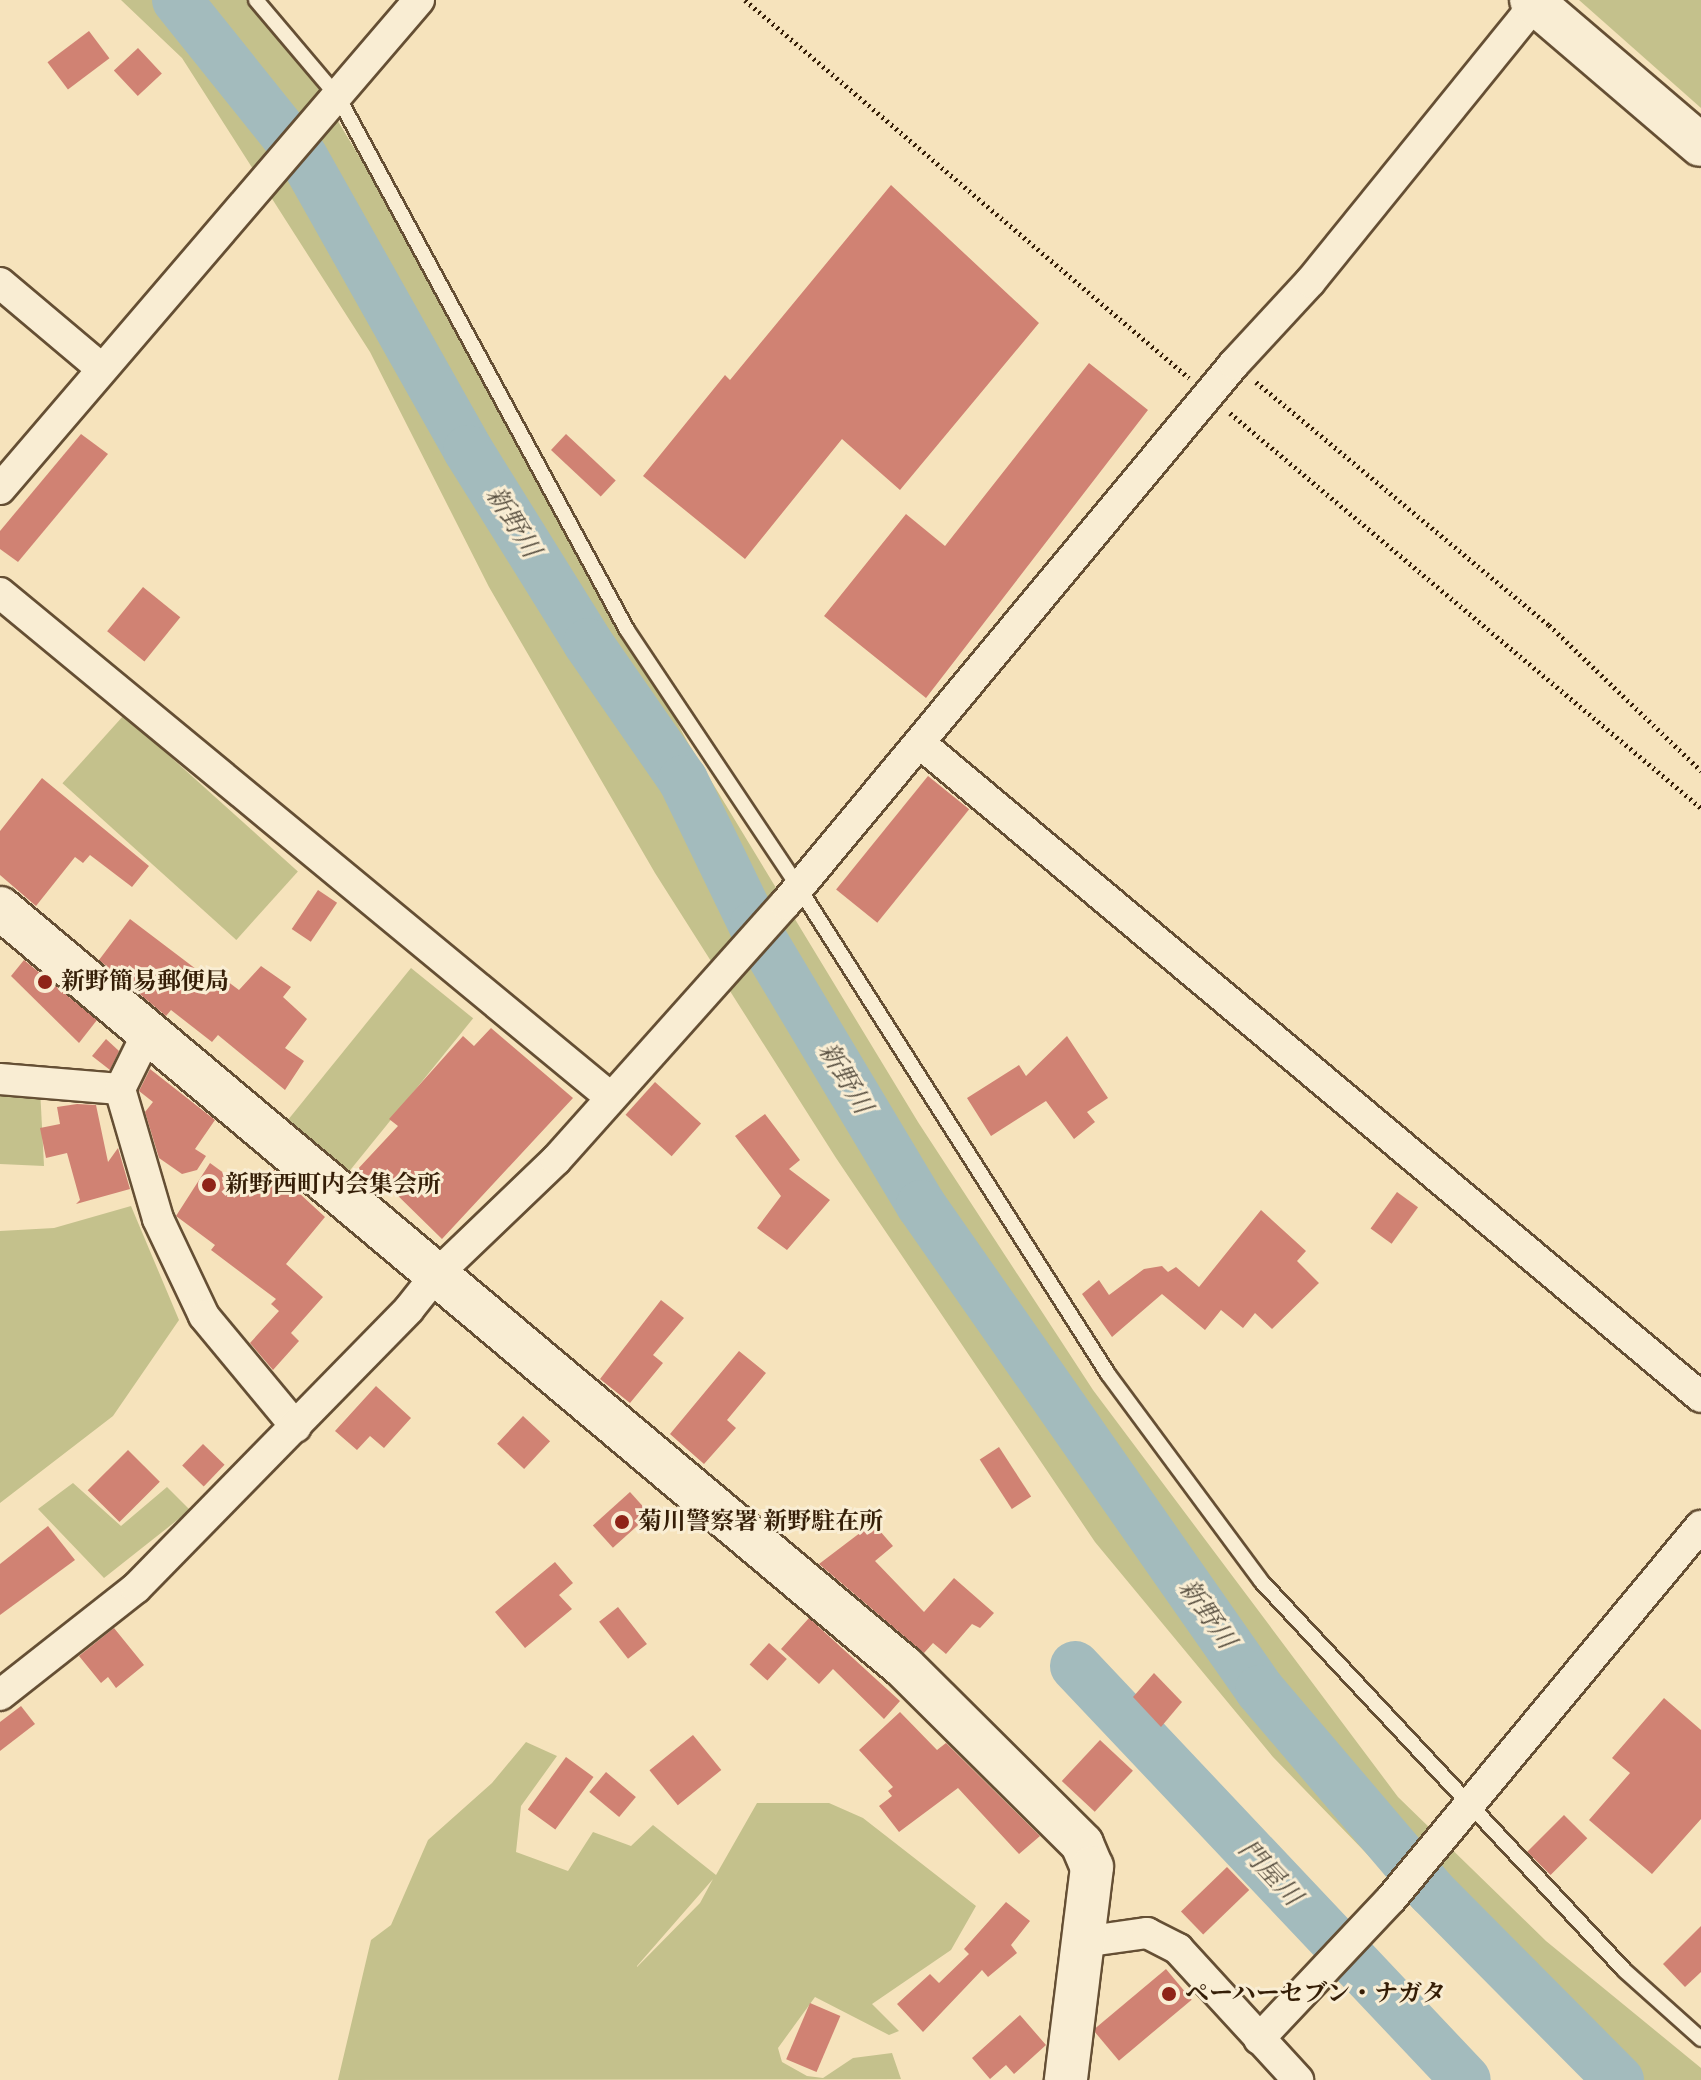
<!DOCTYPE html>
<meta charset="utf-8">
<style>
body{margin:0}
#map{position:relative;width:1701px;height:2080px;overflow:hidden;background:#f6e3bc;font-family:"IM FELL French Canon","Noto Serif JP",serif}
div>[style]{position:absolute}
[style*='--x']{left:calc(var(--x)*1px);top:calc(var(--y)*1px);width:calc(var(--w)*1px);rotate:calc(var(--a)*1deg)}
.green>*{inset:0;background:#c4c18c;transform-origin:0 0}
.river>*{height:50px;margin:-25px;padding:0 25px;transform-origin:25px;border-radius:25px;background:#a3bbbd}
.building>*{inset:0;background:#d08273;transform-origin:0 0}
.path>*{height:5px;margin-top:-2.5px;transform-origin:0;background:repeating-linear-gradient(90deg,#351e07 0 2px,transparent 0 6px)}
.roads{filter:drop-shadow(2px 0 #654f34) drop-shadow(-2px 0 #654f34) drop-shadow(0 2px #654f34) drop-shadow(0 -2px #654f34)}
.lane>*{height:14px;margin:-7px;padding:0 7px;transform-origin:7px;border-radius:7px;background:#f9edd3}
.street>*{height:30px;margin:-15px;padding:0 15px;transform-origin:15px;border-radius:15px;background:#f9edd3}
.secondary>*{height:42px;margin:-21px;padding:0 21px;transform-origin:21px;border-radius:21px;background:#f9edd3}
.dots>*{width:22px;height:22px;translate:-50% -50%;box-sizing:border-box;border:4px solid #f9edd3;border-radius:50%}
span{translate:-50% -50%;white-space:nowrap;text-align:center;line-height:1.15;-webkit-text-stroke:6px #f9edd3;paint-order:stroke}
.poi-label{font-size:24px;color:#351e07;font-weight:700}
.left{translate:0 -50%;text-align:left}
.water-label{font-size:26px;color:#564d3e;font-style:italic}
</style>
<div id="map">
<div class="green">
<div style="clip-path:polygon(121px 0,255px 0,289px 40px,477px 352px,687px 741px,918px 1122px,1093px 1390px,1398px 1797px,1546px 1941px,1701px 2068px,1701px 2080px,1586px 2080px,1273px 1757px,1095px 1542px,836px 1158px,655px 873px,489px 587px,370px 352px,182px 58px)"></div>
<div style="clip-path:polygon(1579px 0,1701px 0,1701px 108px)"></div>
<div style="left:124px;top:715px;width:234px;height:92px;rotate:42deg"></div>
<div style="left:411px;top:968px;width:80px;height:203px;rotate:39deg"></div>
<div style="clip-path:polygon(0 1086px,40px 1088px,44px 1166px,0 1164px)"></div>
<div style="clip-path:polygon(131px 1206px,179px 1320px,113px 1416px,0 1503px,0 1231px,54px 1228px)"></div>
<div style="clip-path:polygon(73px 1483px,121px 1526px,167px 1487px,190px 1510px,104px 1578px,38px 1509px)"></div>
<div style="clip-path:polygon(evenodd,526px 1742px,557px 1756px,521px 1806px,516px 1852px,568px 1871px,593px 1832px,631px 1846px,653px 1825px,716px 1875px,757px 1803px,829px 1803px,863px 1818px,976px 1906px,951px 1950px,872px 2004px,899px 2031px,889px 2035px,815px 1997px,778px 2048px,782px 2062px,807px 2076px,823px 2078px,853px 2058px,892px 2053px,901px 2079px,338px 2080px,371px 1940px,391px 1925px,428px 1840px,492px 1783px,526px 1742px,713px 1879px,700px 1903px,637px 1967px,637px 1966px,713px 1879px)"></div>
</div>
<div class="river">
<div style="--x:177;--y:0;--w:201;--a:51.3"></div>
<div style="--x:303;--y:157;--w:336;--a:60.6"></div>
<div style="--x:468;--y:450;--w:227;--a:58.1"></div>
<div style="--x:588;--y:643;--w:167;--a:55.3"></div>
<div style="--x:683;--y:780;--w:162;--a:64.1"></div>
<div style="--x:754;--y:926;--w:325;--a:59.1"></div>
<div style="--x:921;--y:1205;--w:592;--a:55.05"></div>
<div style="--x:1260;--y:1690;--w:264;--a:49.6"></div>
<div style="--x:1431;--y:1891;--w:267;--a:45.2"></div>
<div style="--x:1075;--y:1666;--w:569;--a:46.64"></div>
</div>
<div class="building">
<div style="left:89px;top:31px;width:34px;height:52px;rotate:53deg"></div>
<div style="left:138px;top:48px;width:35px;height:33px;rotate:47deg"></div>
<div style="clip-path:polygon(891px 185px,1039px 323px,900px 490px,842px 439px,745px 559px,643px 476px,725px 375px,730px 380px)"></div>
<div style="clip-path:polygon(1089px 363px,1148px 410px,926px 698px,824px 616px,906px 514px,945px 546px)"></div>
<div style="clip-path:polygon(81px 434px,108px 454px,18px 562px,0 549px,0 531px)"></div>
<div style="left:566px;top:434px;width:68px;height:22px;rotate:43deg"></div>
<div style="left:143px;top:587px;width:48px;height:57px;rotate:39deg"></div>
<div style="left:928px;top:776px;width:53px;height:146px;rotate:39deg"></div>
<div style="clip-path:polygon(42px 778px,149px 866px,132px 887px,90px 855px,83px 863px,75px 857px,36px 906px,0 875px,0 831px)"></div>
<div style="left:318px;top:890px;width:23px;height:47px;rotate:34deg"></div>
<div style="clip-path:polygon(130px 919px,221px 988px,227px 981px,239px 990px,261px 966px,291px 987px,283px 997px,307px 1019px,285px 1048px,304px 1061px,285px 1090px,218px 1035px,212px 1042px,171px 1010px,166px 1016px,99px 960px)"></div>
<div style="clip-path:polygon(24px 960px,97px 1020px,79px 1043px,11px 976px)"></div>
<div style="clip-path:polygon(491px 1028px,573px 1098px,442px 1239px,390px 1188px,384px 1195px,356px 1171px,398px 1126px,389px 1119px,463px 1036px,474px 1046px)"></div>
<div style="clip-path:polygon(1067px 1036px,1108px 1098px,1087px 1112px,1095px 1122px,1074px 1139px,1046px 1101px,991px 1136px,967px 1098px,1019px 1065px,1026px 1076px)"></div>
<div style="clip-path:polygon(106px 1039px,119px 1051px,110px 1070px,92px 1056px)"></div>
<div style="clip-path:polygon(150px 1069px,215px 1120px,195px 1149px,206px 1156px,197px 1170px,182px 1174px,159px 1158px,145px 1112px,153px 1102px,139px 1091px)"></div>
<div style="left:655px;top:1082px;width:62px;height:44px;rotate:42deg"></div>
<div style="clip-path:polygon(77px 1104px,96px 1105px,108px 1162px,118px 1148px,130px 1189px,76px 1204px,80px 1200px,67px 1153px,46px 1158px,40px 1128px,60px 1124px,57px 1107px)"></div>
<div style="clip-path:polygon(765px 1114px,800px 1160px,789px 1169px,830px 1200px,787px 1250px,757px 1228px,781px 1196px,735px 1136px)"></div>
<div style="clip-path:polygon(210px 1163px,254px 1195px,274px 1170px,325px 1217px,286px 1264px,323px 1297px,291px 1333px,299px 1341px,273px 1370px,250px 1343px,279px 1311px,271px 1304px,276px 1299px,211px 1250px,215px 1245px,176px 1216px)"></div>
<div style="left:1397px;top:1192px;width:26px;height:45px;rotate:36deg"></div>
<div style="clip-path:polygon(1261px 1210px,1306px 1251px,1297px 1261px,1319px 1283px,1272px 1329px,1255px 1313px,1243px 1328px,1221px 1310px,1205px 1330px,1162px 1294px,1112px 1337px,1082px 1294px,1099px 1280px,1109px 1295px,1144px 1269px,1162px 1266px,1168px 1272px,1176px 1267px,1199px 1287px)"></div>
<div style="clip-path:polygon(661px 1300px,684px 1318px,653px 1355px,663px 1363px,630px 1403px,600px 1379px)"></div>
<div style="clip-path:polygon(739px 1351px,766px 1373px,727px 1420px,736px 1428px,704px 1464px,670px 1434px)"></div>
<div style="clip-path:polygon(376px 1386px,411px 1418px,384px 1448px,370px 1436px,357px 1450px,335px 1431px)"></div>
<div style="left:523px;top:1416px;width:37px;height:38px;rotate:43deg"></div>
<div style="left:203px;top:1444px;width:30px;height:30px;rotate:44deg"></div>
<div style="left:999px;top:1447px;width:59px;height:23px;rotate:57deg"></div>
<div style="left:128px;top:1450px;width:45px;height:57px;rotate:45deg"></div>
<div style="left:630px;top:1492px;width:30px;height:50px;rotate:48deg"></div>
<div style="clip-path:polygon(873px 1523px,893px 1546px,875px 1561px,924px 1612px,954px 1578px,994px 1613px,980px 1628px,972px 1624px,946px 1654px,933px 1643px,924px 1653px,819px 1564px)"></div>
<div style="clip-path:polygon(48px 1526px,75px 1560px,0 1615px,0 1564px)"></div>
<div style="clip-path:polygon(555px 1562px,573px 1583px,559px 1595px,572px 1609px,525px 1648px,495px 1612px)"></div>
<div style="left:618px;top:1607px;width:47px;height:24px;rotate:52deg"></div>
<div style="clip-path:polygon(809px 1618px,900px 1701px,884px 1719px,833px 1669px,819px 1684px,781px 1649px)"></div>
<div style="clip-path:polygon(114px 1628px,144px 1665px,116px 1688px,108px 1677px,101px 1683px,79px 1656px)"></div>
<div style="left:769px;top:1643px;width:24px;height:29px;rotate:42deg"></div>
<div style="clip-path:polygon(1154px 1673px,1182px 1702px,1161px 1727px,1133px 1697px)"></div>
<div style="clip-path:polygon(1664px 1698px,1701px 1730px,1701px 1819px,1652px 1874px,1589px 1820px,1630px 1773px,1612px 1758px)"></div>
<div style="clip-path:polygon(21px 1706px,35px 1724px,0 1751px,0 1722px)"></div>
<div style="clip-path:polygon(900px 1712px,937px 1750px,946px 1743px,1040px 1836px,1019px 1854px,958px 1788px,899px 1832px,879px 1806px,892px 1796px,888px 1791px,893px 1787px,859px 1750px)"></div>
<div style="left:693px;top:1735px;width:45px;height:56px;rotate:51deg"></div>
<div style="left:1100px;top:1740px;width:45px;height:56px;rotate:43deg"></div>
<div style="left:566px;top:1757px;width:34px;height:65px;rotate:36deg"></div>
<div style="left:606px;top:1772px;width:39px;height:26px;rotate:40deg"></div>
<div style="left:1564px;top:1815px;width:33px;height:52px;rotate:45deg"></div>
<div style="left:1227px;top:1867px;width:32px;height:64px;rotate:46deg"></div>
<div style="clip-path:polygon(1006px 1902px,1030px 1921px,1011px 1945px,1017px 1953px,988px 1977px,982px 1970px,923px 2032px,897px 2004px,930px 1974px,939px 1983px,969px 1954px,964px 1949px)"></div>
<div style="clip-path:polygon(1701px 1926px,1701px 1972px,1685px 1987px,1663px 1964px)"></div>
<div style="left:1166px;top:1969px;width:40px;height:95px;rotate:50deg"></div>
<div style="left:810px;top:2003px;width:33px;height:61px;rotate:23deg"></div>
<div style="clip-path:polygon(1020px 2015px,1046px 2045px,1014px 2074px,1006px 2065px,990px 2079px,972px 2058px)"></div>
</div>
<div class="path">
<div style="--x:745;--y:0;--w:583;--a:40.41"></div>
<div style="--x:1256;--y:382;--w:381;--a:39.7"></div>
<div style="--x:1549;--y:625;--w:211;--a:43.8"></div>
<div style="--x:1230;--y:413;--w:615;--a:39.98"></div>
</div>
<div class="roads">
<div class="lane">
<div style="--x:256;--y:0;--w:127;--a:49.8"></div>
<div style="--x:338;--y:97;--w:606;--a:61.53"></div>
<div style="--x:627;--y:630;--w:310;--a:56.3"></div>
<div style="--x:799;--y:888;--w:576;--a:57.55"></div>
<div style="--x:1108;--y:1374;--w:257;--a:53.5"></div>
<div style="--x:1261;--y:1581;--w:533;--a:46.97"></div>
<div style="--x:1625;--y:1971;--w:102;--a:41.8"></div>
</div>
<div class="street">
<div style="--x:0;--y:283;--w:133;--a:40.1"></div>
<div style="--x:0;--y:489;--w:644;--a:-49.41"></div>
<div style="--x:0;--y:593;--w:791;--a:39.56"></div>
<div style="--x:921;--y:744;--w:1017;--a:39.94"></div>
<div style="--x:0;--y:1079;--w:120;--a:4.8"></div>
<div style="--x:120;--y:1089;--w:135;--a:73.7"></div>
<div style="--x:158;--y:1219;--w:107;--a:64.6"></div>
<div style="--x:204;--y:1316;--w:144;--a:50.3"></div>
<div style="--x:120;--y:1089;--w:64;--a:-63.8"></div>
<div style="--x:0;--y:1695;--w:173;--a:-38.2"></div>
<div style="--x:136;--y:1588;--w:390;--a:-45.6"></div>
<div style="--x:409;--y:1309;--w:43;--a:-51.5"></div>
<div style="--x:436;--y:1275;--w:166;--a:-43.8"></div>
<div style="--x:556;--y:1160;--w:343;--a:-48.2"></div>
<div style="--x:785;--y:904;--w:702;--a:-50.26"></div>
<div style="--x:1234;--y:364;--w:112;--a:-47.2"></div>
<div style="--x:1310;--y:282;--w:358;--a:-51"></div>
<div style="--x:1083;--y:1942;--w:65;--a:-8"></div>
<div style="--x:1147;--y:1933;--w:35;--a:27"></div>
<div style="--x:1178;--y:1949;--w:178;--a:47.5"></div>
<div style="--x:1259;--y:2039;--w:192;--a:-46.7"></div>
<div style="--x:1391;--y:1899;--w:485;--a:-50.3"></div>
</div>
<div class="secondary">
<div style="--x:1531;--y:0;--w:223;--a:40.5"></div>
<div style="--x:0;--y:908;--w:1180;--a:40.02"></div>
<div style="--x:904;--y:1667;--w:251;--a:44.8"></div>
<div style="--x:1082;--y:1844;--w:25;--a:67"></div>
<div style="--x:1092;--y:1867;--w:215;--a:97"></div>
</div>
</div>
<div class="dots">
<div style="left:45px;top:982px;background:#8f2418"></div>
<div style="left:209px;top:1185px;background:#8f2418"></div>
<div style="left:622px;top:1522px;background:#8f2418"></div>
<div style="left:1169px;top:1994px;background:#8f2418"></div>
</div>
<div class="poi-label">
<span class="left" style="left:61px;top:982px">新野簡易郵便局</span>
<span class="left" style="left:225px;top:1185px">新野西町内会集会所</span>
<span class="left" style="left:638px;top:1522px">菊川警察署 新野駐在所</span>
<span class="left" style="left:1185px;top:1994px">ペーハーセブン・ナガタ</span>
</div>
<div class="water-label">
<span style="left:513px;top:522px;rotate:58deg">新野川</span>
<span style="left:845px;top:1078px;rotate:59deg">新野川</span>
<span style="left:1207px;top:1614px;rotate:55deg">新野川</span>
<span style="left:1270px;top:1873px;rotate:47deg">門屋川</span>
</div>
</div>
